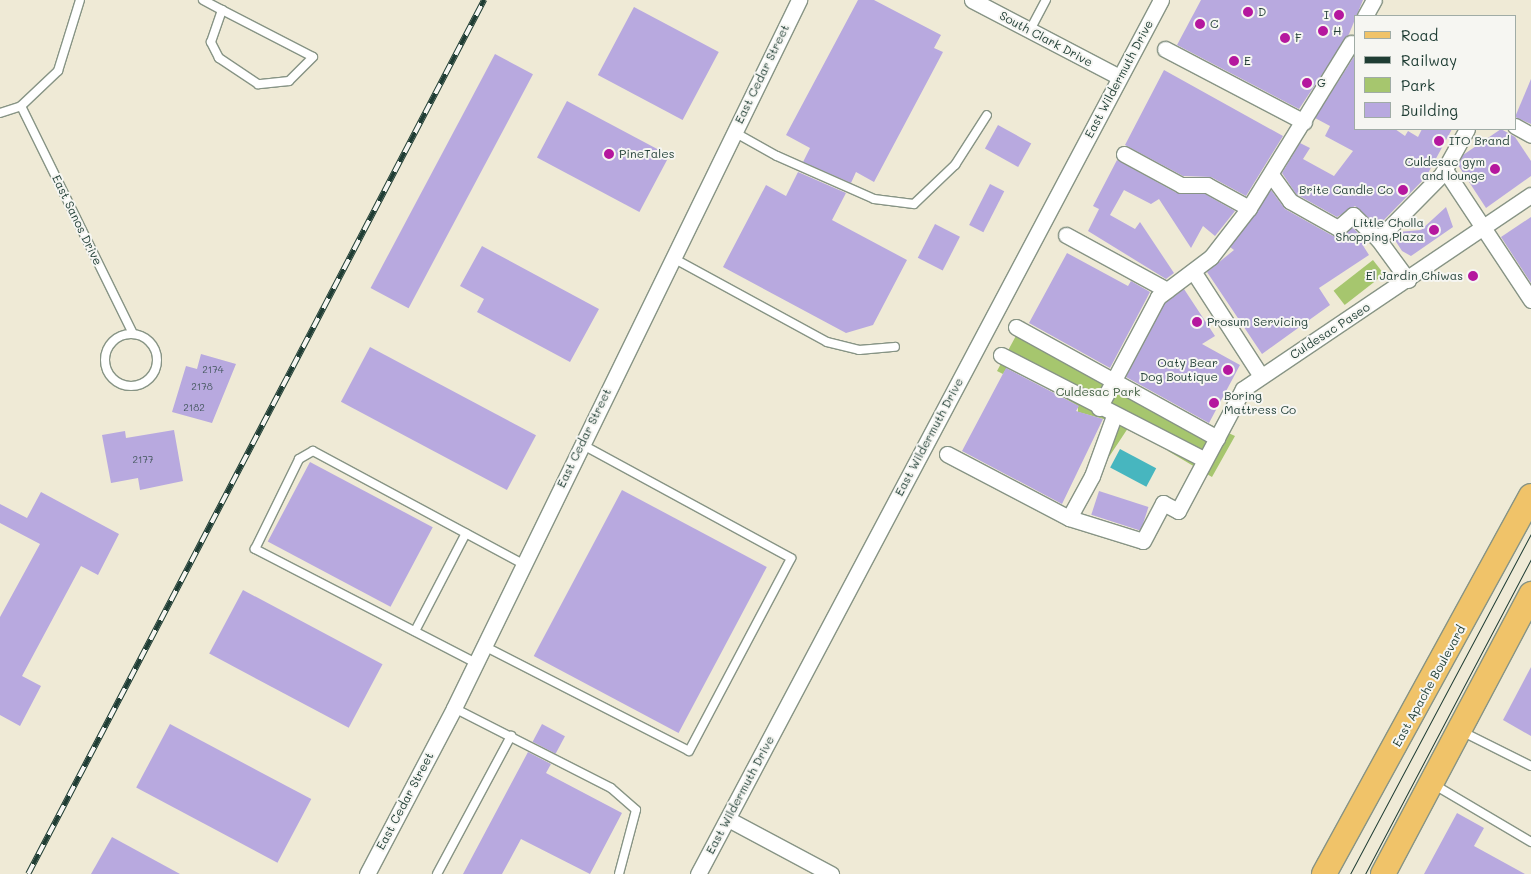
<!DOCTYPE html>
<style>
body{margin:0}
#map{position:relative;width:1531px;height:874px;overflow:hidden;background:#efead6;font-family:Mali,sans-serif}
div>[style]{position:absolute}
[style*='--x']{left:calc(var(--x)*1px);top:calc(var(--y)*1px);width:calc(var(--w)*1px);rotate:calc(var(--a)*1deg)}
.green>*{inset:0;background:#a6c66e;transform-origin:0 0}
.water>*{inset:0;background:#47b6bf;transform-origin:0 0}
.building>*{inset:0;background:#b8a9df;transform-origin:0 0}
.roads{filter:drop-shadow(1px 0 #879485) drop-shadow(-1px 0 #879485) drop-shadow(0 1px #879485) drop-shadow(0 -1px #879485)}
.lane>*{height:8px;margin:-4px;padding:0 4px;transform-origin:4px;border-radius:4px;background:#fff}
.lane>.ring{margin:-4px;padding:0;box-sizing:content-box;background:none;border:8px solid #fff;border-radius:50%}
.street>*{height:15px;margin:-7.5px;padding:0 7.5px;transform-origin:7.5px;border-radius:7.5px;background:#fff}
.primary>*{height:24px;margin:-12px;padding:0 12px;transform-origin:12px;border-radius:12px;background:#f0c369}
.tram>*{height:1px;margin:-0.5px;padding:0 0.5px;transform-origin:0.5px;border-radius:0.5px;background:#1f3d34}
.rail>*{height:5.5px;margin-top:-2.75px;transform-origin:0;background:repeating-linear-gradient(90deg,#f6f6f2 0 11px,#1f3d34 0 22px);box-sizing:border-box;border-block:1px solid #1f3d34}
.dots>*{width:14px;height:14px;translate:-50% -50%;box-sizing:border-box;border:2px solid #f6f6f2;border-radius:50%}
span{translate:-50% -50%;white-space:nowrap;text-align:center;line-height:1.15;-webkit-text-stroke:4px #f6f6f2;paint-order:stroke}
.number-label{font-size:10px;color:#45585f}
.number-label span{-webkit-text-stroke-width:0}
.poi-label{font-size:12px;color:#1f3d34}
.left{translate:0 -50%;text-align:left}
.right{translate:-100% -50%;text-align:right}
.street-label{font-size:12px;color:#1f3d34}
.park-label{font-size:12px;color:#415f42}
.legend{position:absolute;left:1354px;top:15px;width:162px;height:115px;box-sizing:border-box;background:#f6f6f2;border:1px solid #a0aca6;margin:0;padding:6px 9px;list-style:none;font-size:15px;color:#1f3d34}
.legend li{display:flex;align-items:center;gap:10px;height:25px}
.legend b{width:25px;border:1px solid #a0aca6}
</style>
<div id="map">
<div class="green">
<div style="left:1373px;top:260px;width:18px;height:50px;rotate:52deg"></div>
<div style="clip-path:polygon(1024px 321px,1027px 327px,1172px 407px,1235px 436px,1212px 477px,1168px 451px,1168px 442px,1132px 422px,1099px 472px,1107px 420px,1078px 412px,1078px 406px,1008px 366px,1003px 374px,997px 371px)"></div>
</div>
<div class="water">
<div style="left:1120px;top:449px;width:41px;height:21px;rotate:28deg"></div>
</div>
<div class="building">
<div style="clip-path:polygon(858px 0,874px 0,941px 35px,934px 48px,943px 52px,874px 182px,856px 172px,851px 183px,803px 162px,810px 148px,786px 135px)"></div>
<div style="clip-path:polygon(1201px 0,1363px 0,1349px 34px,1299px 109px,1177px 45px)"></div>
<div style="left:634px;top:7px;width:96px;height:77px;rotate:28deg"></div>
<div style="left:495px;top:54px;width:43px;height:265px;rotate:28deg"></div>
<div style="clip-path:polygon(1355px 55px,1355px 129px,1395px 129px,1405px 136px,1408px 131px,1418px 137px,1422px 129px,1452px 129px,1426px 177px,1378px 226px,1355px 206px,1337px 217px,1296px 194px,1282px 173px,1300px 143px,1310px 148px,1303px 159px,1334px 176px,1353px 151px,1325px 136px,1330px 126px,1315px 118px)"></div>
<div style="clip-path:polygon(1164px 70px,1283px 136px,1246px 196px,1211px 177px,1183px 176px,1125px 145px)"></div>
<div style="clip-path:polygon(1531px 79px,1531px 124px,1515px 117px)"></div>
<div style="left:567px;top:101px;width:116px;height:64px;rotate:28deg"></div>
<div style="left:998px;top:125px;width:38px;height:27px;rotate:29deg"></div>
<div style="clip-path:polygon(1501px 129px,1515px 137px,1531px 161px,1531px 176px,1486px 208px,1458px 165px,1463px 155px)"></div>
<div style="clip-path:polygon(1117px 160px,1177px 193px,1205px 194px,1235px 211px,1215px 236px,1203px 226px,1191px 248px,1159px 199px,1151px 204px,1124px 190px,1110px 215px,1135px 229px,1140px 222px,1174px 273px,1166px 279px,1088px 231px,1099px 209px,1093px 206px)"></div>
<div style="clip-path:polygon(798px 172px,846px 193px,832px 220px,907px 260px,873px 325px,846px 333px,723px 267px,766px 185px,786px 196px)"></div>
<div style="left:990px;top:184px;width:16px;height:46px;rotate:27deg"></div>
<div style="clip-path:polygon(1271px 190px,1285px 209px,1333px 236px,1353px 228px,1365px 240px,1362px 244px,1369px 255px,1319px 288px,1330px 305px,1262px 354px,1207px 272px,1234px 250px,1230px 247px)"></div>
<div style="clip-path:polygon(1446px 207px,1453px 227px,1411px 256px,1402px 251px,1393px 237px,1398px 232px,1421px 230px)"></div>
<div style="clip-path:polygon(1531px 217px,1531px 283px,1501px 237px)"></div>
<div style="left:935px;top:224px;width:28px;height:38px;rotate:27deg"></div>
<div style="clip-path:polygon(482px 246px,599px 309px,570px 362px,477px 312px,484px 299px,460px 286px)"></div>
<div style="clip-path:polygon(1067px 253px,1128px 286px,1131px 281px,1150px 292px,1110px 368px,1029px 323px)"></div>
<div style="clip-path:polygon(1184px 289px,1215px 336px,1202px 344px,1240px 365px,1209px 423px,1126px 377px,1165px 303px)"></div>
<div style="left:370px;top:347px;width:188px;height:62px;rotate:28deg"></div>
<div style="clip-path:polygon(201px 354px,236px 364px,212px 423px,172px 412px,186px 366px,197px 369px)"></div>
<div style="clip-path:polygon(1006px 368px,1079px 406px,1076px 411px,1103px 419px,1062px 504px,962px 451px)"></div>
<div style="clip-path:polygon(174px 430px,183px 481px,140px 490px,138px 478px,111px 483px,102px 435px,125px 431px,126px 438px)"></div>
<div style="left:310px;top:462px;width:139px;height:90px;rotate:28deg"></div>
<div style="left:622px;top:490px;width:164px;height:188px;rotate:28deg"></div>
<div style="left:1099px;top:491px;width:52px;height:25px;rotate:18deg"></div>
<div style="clip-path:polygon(41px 492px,119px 534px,98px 575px,81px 566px,22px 676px,41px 686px,20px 726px,0 715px,0 617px,40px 544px,0 523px,0 504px,27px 518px)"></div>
<div style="left:243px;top:590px;width:158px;height:72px;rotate:28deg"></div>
<div style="clip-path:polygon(1531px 667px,1531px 736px,1503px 720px)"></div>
<div style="left:170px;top:724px;width:160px;height:72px;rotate:28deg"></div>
<div style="left:542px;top:724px;width:26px;height:20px;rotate:28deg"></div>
<div style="clip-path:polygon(528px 752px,551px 764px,546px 773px,622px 813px,590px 874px,521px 839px,502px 874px,463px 874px)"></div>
<div style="clip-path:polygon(1457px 813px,1484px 828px,1474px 846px,1525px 874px,1424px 874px)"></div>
<div style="clip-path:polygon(112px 837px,180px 874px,91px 874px)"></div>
</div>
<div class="roads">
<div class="lane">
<div style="--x:203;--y:0;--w:21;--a:28"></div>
<div style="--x:222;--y:10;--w:102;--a:27.3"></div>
<div style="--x:313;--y:57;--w:34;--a:135"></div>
<div style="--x:289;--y:81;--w:31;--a:174"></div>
<div style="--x:258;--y:84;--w:47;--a:-146.3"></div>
<div style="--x:219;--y:58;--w:18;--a:-117"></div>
<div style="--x:211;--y:42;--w:34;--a:-71"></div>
<div style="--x:1030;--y:30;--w:34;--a:-62"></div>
<div style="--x:21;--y:106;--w:254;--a:63.8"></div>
<div style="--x:0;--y:113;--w:22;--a:-18"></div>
<div style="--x:21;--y:106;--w:51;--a:-43.4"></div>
<div style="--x:58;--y:71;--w:74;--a:-72.8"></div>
<div style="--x:734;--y:132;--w:49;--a:29.2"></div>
<div style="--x:777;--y:156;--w:106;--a:23.9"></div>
<div style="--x:874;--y:199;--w:40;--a:7.1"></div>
<div style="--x:914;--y:204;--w:57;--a:-43.6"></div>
<div style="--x:955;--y:165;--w:59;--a:-57.4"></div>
<div style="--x:673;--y:258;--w:175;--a:28.6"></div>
<div style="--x:827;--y:342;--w:33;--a:14"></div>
<div style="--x:859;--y:350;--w:36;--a:-5"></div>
<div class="ring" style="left:105px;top:334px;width:44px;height:44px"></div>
<div style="--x:415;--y:631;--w:110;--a:-62.5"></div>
<div style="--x:484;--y:646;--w:230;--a:27.1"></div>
<div style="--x:689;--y:751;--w:218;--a:-62.1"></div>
<div style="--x:791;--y:558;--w:239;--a:-151.5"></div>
<div style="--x:476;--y:663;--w:249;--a:-152.7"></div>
<div style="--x:255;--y:549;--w:100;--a:-63.9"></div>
<div style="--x:299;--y:459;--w:16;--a:-30"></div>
<div style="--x:313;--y:451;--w:238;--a:28.3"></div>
<div style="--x:454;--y:708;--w:176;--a:27"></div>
<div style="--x:611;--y:788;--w:33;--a:41"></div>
<div style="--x:636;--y:810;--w:66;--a:104.9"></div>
<div style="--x:1461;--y:731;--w:78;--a:26.6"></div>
<div style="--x:1433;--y:784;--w:114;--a:30.6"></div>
<div style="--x:437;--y:874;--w:157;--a:-61.8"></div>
</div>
<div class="street">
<div style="--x:972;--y:0;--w:166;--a:27.6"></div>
<div style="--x:1365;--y:16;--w:18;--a:-61"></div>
<div style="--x:1165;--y:49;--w:157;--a:27.7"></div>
<div style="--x:1515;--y:126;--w:18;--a:29"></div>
<div style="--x:1124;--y:154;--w:65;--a:28.5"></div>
<div style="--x:1181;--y:185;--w:26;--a:0"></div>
<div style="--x:1207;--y:185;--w:48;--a:28.7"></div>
<div style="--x:1445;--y:170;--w:156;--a:56.5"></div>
<div style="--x:1272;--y:176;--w:31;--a:54"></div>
<div style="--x:1290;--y:201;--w:55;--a:29.4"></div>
<div style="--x:1338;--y:228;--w:20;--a:-41"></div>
<div style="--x:1353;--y:215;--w:35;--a:44"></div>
<div style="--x:1066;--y:235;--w:115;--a:28.6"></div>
<div style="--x:1193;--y:271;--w:125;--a:57.1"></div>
<div style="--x:1408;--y:280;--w:51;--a:-126.2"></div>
<div style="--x:1378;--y:239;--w:91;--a:-45.4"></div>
<div style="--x:1442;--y:174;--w:51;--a:-60.9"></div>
<div style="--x:1016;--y:327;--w:230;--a:28.9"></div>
<div style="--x:1001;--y:355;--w:229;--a:27.2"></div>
<div style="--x:1099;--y:408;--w:126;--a:-62"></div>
<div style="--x:1158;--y:297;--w:66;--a:-37"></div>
<div style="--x:1211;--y:257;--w:62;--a:-52.2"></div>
<div style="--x:1249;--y:208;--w:194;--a:-58.3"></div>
<div style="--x:947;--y:454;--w:138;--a:27.7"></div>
<div style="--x:1069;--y:518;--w:77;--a:17.3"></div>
<div style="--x:1143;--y:541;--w:43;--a:-62.2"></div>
<div style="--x:1163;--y:503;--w:17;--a:28"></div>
<div style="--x:1178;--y:511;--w:138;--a:-62"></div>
<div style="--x:1243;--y:389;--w:347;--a:-34"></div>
<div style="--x:1069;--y:518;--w:48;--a:-61.3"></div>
<div style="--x:1092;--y:476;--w:64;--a:-69.9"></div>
<div style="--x:728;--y:819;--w:117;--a:28.1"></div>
<div style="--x:367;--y:874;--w:187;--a:-62.3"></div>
<div style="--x:454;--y:708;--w:788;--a:-64.02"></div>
<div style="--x:698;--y:874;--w:989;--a:-62.09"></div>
</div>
<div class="primary">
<div style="--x:1324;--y:874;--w:431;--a:-61.3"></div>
<div style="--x:1383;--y:874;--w:317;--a:-62.1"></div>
</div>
</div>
<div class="tram">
<div style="--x:1350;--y:874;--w:386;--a:-62"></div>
<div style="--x:1365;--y:874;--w:356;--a:-62.2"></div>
</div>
<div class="rail">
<div style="--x:28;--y:874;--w:986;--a:-62.45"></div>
</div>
<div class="dots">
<div style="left:1248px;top:12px;background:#b5179e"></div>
<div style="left:1339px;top:15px;background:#b5179e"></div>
<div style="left:1200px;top:24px;background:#b5179e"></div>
<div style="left:1323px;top:31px;background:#b5179e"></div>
<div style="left:1285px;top:38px;background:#b5179e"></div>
<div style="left:1234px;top:61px;background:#b5179e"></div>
<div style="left:1307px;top:83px;background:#b5179e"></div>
<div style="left:1439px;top:141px;background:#b5179e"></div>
<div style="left:609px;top:154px;background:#b5179e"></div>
<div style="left:1495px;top:169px;background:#b5179e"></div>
<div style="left:1403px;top:190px;background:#b5179e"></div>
<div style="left:1434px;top:230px;background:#b5179e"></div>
<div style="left:1473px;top:276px;background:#b5179e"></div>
<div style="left:1197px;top:322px;background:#b5179e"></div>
<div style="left:1228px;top:370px;background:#b5179e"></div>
<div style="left:1214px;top:403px;background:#b5179e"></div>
</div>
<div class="number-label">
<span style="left:213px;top:370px">2174</span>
<span style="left:202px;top:387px">2178</span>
<span style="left:194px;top:408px">2182</span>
<span style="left:143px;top:460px">2177</span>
</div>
<div class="poi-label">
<span class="left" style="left:1258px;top:12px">D</span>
<span class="right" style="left:1329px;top:15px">I</span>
<span class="left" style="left:1210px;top:24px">C</span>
<span class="left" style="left:1333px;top:31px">H</span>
<span class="left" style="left:1295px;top:38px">F</span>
<span class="left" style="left:1244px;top:61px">E</span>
<span class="left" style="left:1317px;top:83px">G</span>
<span class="left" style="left:1449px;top:141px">ITO Brand</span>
<span class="left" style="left:619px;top:154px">PineTales</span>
<span class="right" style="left:1485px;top:169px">Culdesac gym<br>and lounge</span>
<span class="right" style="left:1393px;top:190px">Brite Candle Co</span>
<span class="right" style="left:1424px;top:230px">Little Cholla<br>Shopping Plaza</span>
<span class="right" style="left:1463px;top:276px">El Jardin Chiwas</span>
<span class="left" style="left:1207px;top:322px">Prosum Servicing</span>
<span class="right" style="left:1218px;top:370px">Oaty Bear<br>Dog Boutique</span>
<span class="left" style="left:1224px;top:403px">Boring<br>Mattress Co</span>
</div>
<div class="street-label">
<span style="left:1046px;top:39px;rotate:28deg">South Clark Drive</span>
<span style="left:762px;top:74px;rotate:-64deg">East Cedar Street</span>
<span style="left:1119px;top:79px;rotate:-62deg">East Wildermuth Drive</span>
<span style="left:77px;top:220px;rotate:64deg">East Sanos Drive</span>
<span style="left:1330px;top:331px;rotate:-33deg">Culdesac Paseo</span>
<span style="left:929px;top:437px;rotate:-62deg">East Wildermuth Drive</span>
<span style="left:584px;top:438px;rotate:-64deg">East Cedar Street</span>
<span style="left:1429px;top:686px;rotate:-61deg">East Apache Boulevard</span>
<span style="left:740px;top:795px;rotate:-62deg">East Wildermuth Drive</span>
<span style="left:405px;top:801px;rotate:-62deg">East Cedar Street</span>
</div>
<div class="park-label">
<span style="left:1098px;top:392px">Culdesac Park</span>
</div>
<ul class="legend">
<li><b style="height:6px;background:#f0c369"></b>Road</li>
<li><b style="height:6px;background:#1f3d34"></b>Railway</li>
<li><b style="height:14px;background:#a6c66e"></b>Park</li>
<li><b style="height:14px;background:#b8a9df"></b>Building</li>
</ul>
</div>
